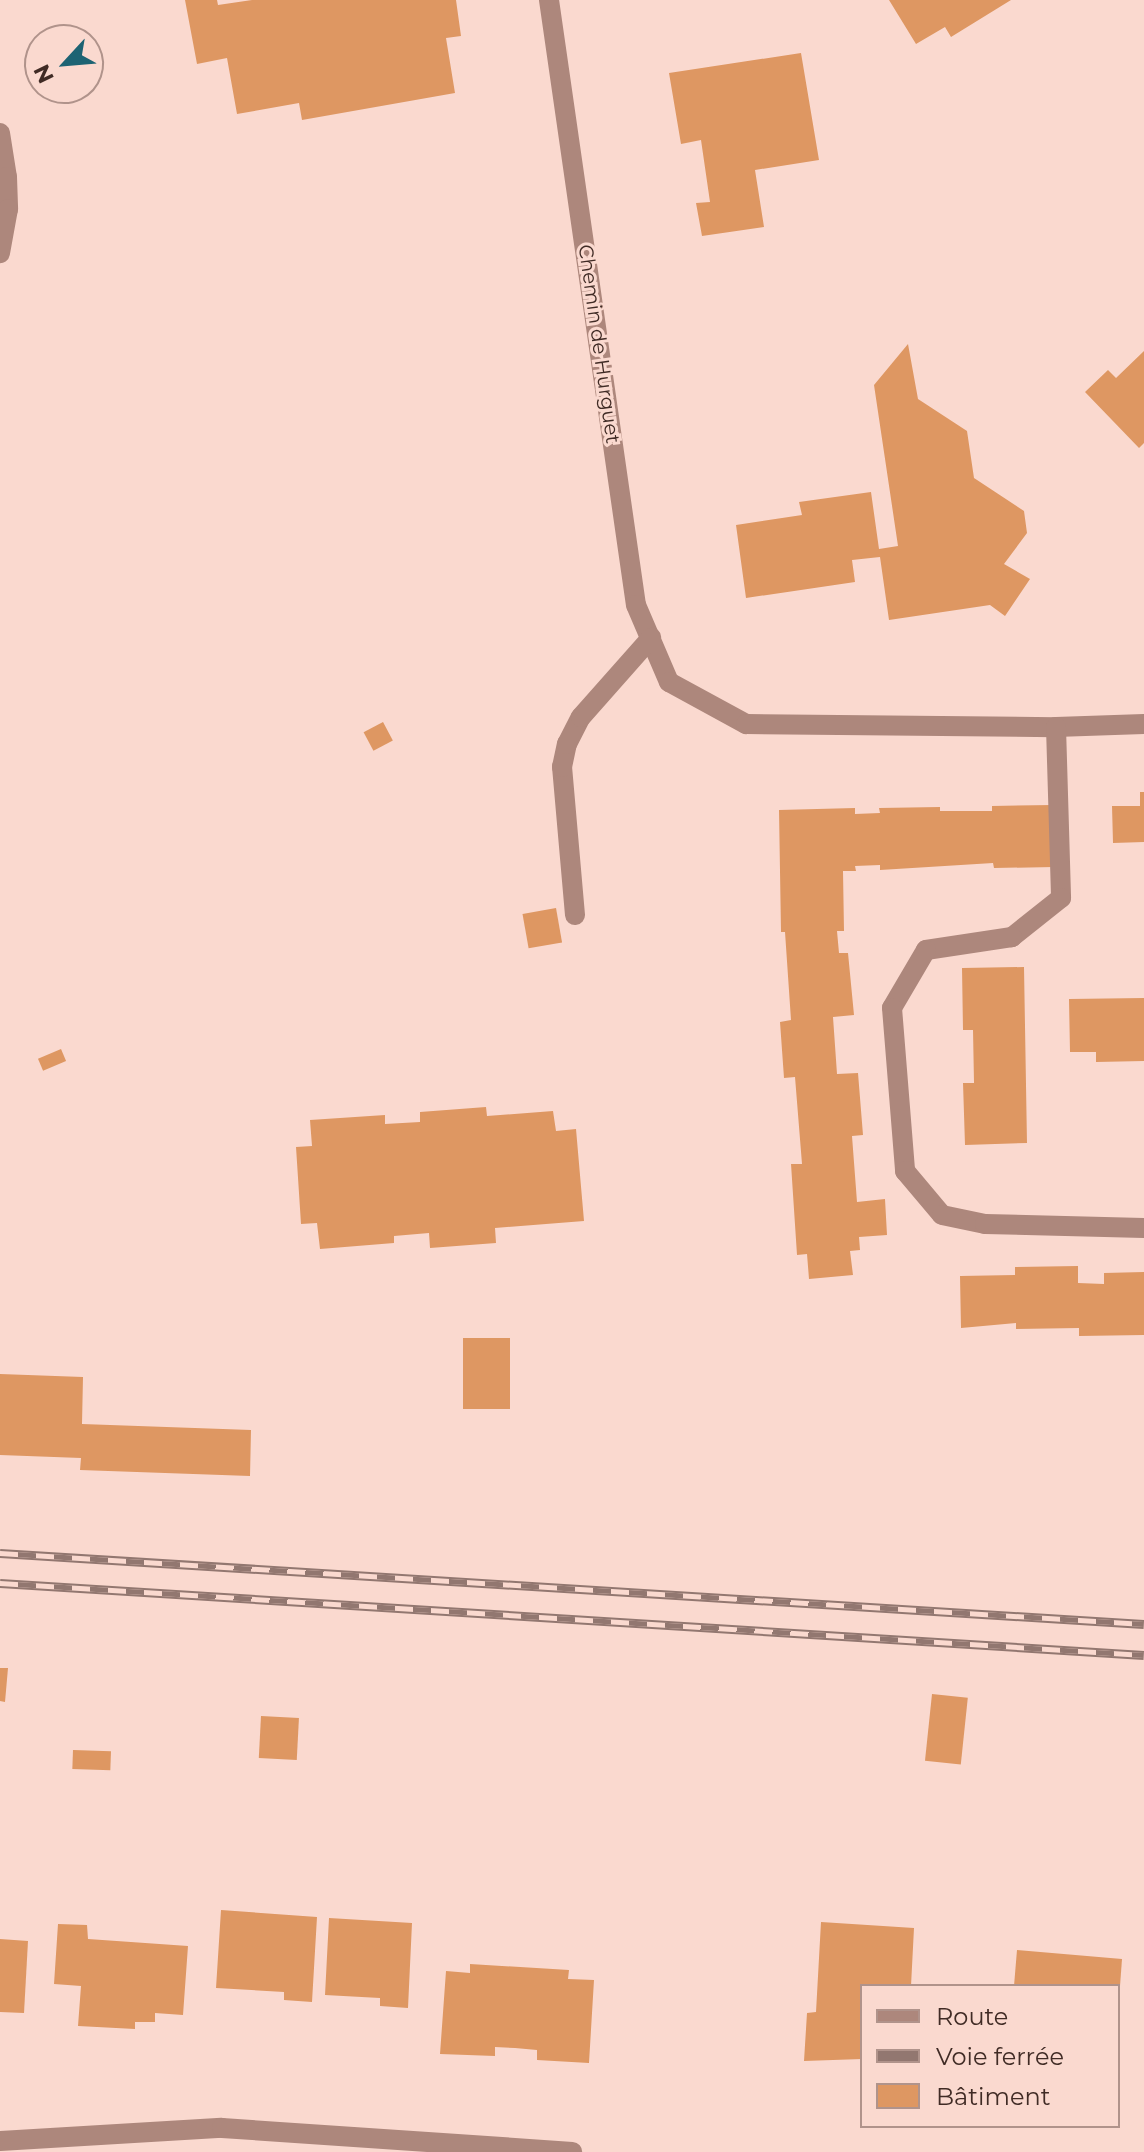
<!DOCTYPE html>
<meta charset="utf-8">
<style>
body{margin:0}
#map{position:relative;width:1144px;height:2152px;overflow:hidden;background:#fad9cf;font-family:Montserrat,sans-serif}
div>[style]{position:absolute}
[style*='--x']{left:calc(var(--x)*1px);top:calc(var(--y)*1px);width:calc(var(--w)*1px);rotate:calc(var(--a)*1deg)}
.building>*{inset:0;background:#de9762;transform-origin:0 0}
.minor>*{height:20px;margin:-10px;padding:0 10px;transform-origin:10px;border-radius:10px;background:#ad877c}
.rail>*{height:9px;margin-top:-4.5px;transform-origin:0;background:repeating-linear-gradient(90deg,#fad9cf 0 18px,#927770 0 36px);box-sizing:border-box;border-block:2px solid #927770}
span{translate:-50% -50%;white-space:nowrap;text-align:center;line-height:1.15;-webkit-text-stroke:6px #fad9cf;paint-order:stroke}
.street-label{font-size:20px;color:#402b25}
.legend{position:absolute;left:860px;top:1984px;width:260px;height:144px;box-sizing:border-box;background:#fad9cf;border:2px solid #b0938b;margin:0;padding:10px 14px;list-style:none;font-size:24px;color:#402b25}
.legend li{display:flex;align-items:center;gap:16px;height:40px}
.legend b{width:40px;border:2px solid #b0938b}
.north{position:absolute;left:24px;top:24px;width:80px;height:80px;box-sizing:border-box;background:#fad9cf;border:2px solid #b0938b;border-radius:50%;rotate:244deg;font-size:22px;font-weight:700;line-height:32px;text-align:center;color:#402b25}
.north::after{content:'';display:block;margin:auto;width:28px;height:36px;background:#1d6373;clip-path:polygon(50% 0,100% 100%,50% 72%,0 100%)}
</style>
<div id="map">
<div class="building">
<div style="clip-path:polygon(185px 0,217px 0,218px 5px,252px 0,456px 0,461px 36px,446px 38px,455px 93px,302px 120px,299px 103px,237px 114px,227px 58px,197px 64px)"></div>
<div style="clip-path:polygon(889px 0,1011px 0,951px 37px,945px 27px,916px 44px)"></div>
<div style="clip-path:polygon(801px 53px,819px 160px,755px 170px,764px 227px,702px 236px,696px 203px,710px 202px,701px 140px,681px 144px,669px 73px)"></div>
<div style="clip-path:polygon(908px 344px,918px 399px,967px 431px,974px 478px,1024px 511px,1027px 533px,1004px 564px,1030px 579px,1005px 616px,990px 605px,889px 620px,880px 557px,852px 560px,855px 582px,746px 598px,736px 525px,802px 515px,799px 502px,871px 492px,879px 549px,898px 546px,874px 385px)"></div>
<div style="clip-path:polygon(1144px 351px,1144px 443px,1139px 448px,1085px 392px,1108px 370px,1116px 378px)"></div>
<div style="left:383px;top:722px;width:21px;height:22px;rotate:62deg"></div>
<div style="clip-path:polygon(1140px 792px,1144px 792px,1144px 842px,1113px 843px,1112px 806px,1140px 806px)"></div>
<div style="clip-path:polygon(1053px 805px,1054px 867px,994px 868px,993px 863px,880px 870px,880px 865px,855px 866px,856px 871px,843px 871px,844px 931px,837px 931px,839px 953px,848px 953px,854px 1015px,833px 1017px,837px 1074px,858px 1073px,863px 1135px,852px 1136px,857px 1202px,885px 1199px,887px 1235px,859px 1237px,860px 1250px,850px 1251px,853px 1275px,809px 1279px,807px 1254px,797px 1255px,791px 1164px,802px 1164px,795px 1077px,784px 1078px,780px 1022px,791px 1020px,785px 932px,781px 932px,779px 810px,855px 808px,855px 814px,880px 813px,879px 808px,940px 807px,940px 811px,992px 811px,992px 806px)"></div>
<div style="left:556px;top:908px;width:35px;height:34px;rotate:80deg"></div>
<div style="clip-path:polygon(1024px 967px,1027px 1143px,965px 1145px,963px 1083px,974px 1083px,973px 1030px,963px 1030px,962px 968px)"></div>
<div style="clip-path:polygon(1144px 998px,1144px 1061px,1096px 1062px,1096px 1052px,1070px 1052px,1069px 999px)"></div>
<div style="left:61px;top:1049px;width:13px;height:25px;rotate:67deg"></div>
<div style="clip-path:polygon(486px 1107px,487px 1116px,553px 1111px,556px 1131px,576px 1129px,584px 1221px,495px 1228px,496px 1243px,430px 1248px,429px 1233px,394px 1236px,394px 1243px,320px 1249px,317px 1223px,301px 1224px,296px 1147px,312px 1146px,310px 1120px,385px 1115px,385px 1124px,420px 1122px,420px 1112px)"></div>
<div style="clip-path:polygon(1078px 1266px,1078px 1283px,1104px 1284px,1104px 1273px,1144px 1272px,1144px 1335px,1079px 1336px,1079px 1328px,1016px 1329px,1016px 1323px,961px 1328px,960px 1276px,1015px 1275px,1015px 1267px)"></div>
<div style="left:463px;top:1338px;width:47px;height:71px"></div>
<div style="clip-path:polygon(0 1374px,83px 1377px,82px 1424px,251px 1430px,250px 1476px,80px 1470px,81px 1458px,0 1455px)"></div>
<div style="clip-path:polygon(0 1668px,8px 1668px,5px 1702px,0 1701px)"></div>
<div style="left:932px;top:1694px;width:36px;height:67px;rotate:6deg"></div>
<div style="left:261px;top:1716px;width:38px;height:42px;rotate:3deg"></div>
<div style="left:73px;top:1750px;width:38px;height:19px;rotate:2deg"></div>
<div style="clip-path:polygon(221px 1910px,317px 1917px,312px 2002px,284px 2000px,284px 1992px,216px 1988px)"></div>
<div style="clip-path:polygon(329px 1918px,412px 1923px,408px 2008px,380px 2006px,380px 1998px,325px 1995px)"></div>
<div style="clip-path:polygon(821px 1922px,914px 1928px,911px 1986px,862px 1986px,862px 2059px,804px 2061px,807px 2013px,816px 2012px)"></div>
<div style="clip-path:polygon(58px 1924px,87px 1925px,88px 1939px,188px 1946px,183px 2015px,155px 2013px,155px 2022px,135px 2022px,135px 2029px,78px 2026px,81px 1986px,54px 1984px)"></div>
<div style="clip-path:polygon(0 1939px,28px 1941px,24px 2013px,0 2012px)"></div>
<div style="clip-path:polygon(1017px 1950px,1122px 1959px,1120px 1986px,1014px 1986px)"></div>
<div style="clip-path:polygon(470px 1964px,569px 1970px,568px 1979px,594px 1980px,589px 2063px,537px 2060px,537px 2050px,515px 2048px,495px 2047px,495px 2056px,440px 2054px,446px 1971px,470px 1973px)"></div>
</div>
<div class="minor">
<div style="--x:549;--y:0;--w:611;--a:81.82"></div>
<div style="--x:636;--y:605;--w:84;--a:66.8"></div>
<div style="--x:669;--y:682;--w:88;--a:28.6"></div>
<div style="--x:746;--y:724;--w:310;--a:0.6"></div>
<div style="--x:1056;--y:727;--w:88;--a:-2"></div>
<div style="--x:0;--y:133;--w:45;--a:81"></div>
<div style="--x:7;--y:177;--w:32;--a:88"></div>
<div style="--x:8;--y:209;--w:45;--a:100.3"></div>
<div style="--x:1056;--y:727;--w:171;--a:88.3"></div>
<div style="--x:1061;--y:898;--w:63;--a:141.5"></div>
<div style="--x:1012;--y:937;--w:87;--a:171.4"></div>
<div style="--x:926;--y:950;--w:67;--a:120.4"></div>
<div style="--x:892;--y:1008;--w:164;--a:85.4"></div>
<div style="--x:905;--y:1171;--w:57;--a:49.9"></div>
<div style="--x:942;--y:1215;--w:44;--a:11.8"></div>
<div style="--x:985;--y:1224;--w:159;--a:1.4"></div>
<div style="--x:575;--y:915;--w:149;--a:-95"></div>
<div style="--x:562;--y:767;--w:24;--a:-78"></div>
<div style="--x:567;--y:744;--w:30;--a:-63"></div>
<div style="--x:581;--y:717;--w:106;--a:-48.5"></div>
<div style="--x:0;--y:2141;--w:222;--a:-3.4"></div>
<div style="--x:222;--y:2128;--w:351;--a:3.9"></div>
</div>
<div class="rail">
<div style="--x:0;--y:1553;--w:1146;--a:3.55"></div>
<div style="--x:0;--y:1583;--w:1146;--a:3.6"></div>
</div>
<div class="street-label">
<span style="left:599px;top:344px;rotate:82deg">Chemin de Hurguet</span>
</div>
<ul class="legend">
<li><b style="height:10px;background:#ad877c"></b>Route</li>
<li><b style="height:10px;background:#927770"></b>Voie ferrée</li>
<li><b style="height:22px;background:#de9762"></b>Bâtiment</li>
</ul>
<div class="north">N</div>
</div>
